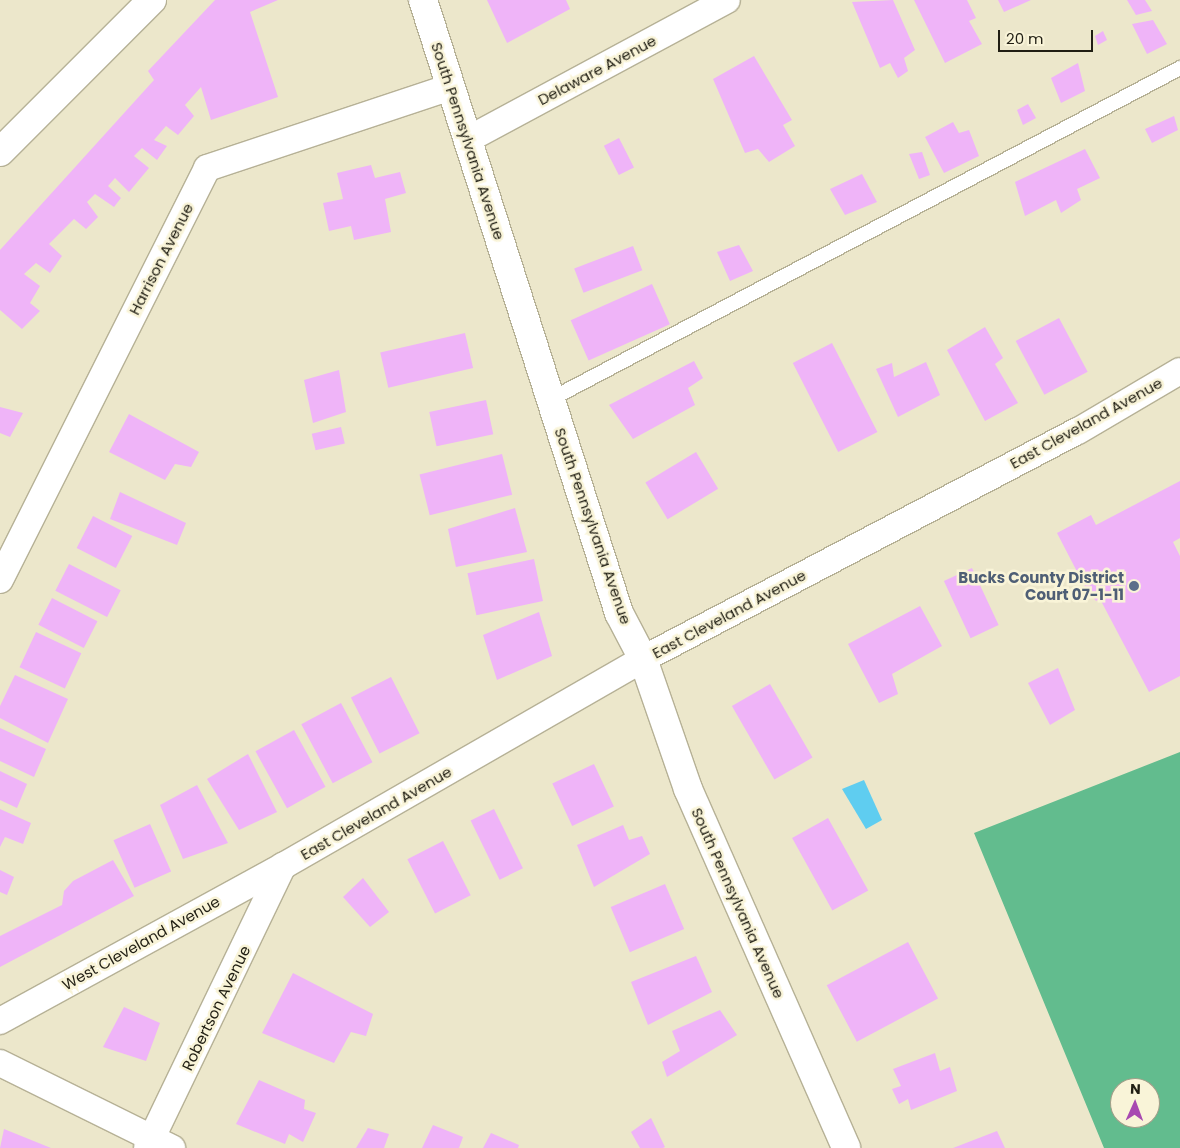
<!DOCTYPE html>
<style>
body{margin:0}
#map{position:relative;width:1180px;height:1148px;overflow:hidden;background:#ece7cb;font-family:Poppins,sans-serif}
div>[style]{position:absolute}
[style*='--x']{left:calc(var(--x)*1px);top:calc(var(--y)*1px);width:calc(var(--w)*1px);rotate:calc(var(--a)*1deg)}
.forest>*{inset:0;background:#62bc8e}
.water>*{inset:0;background:#5fcdf0}
.building>*{inset:0;background:#efb4f8;transform-origin:0 0}
.roads{filter:drop-shadow(1px 0 #b6b196) drop-shadow(-1px 0 #b6b196) drop-shadow(0 1px #b6b196) drop-shadow(0 -1px #b6b196)}
.service>*{height:14px;margin:-7px;padding:0 7px;transform-origin:7px;border-radius:7px;background:#fff}
.minor>*{height:26px;margin:-13px;padding:0 13px;transform-origin:13px;border-radius:13px;background:#fff}
.secondary>*{height:28px;margin:-14px;padding:0 14px;transform-origin:14px;border-radius:14px;background:#fff}
.dots>*{width:14px;height:14px;translate:-50% -50%;box-sizing:border-box;border:2px solid #f9f4d8;border-radius:50%}
span{translate:-50% -50%;white-space:nowrap;text-align:center;line-height:1.15;-webkit-text-stroke:5px #f9f4d8;paint-order:stroke}
.street-label{font-size:15px;color:#201e13}
.service-label{font-size:15px;color:#4e5e75;font-weight:700}
.right{translate:-100% -50%;text-align:right}
.north{position:absolute;left:1110px;top:1078px;width:50px;height:50px;box-sizing:border-box;background:#f9f4d8;border:1px solid #a29e89;border-radius:50%;rotate:2deg;font-size:14px;font-weight:700;line-height:20px;text-align:center;color:#201e13}
.north::after{content:'';display:block;margin:auto;width:18px;height:22px;background:#a849b1;clip-path:polygon(50% 0,100% 100%,50% 72%,0 100%)}
.scale{position:absolute;left:998px;top:30px;width:95px;height:22px;box-sizing:border-box;border:2px solid #201e13;border-top:0;padding-left:6px;font-size:15px;line-height:18px;white-space:nowrap;color:#201e13;-webkit-text-stroke:4px #f9f4d8;paint-order:stroke}
</style>
<div id="map">
<div class="forest">
<div style="clip-path:polygon(evenodd,1180px 752px,1180px 1148px,1104px 1148px,974px 833px,1180px 752px,1120px 1088px,1150px 1088px,1150px 1118px,1120px 1118px,1120px 1088px)"></div>
</div>
<div class="water">
<div style="clip-path:polygon(864px 780px,882px 820px,866px 829px,842px 789px)"></div>
</div>
<div class="building">
<div style="clip-path:polygon(215px 0,278px 0,250px 12px,278px 97px,211px 120px,201px 87px,185px 105px,194px 116px,178px 135px,166px 126px,154px 140px,167px 146px,157px 160px,142px 148px,134px 156px,149px 168px,129px 192px,115px 178px,108px 186px,121px 198px,114px 207px,95px 194px,87px 202px,98px 217px,86px 229px,74px 219px,49px 244px,62px 256px,50px 273px,36px 263px,24px 274px,40px 286px,30px 303px,40px 311px,22px 329px,0 310px,0 250px,154px 80px,148px 71px)"></div>
<div style="clip-path:polygon(487px 0,566px 0,570px 9px,507px 43px)"></div>
<div style="clip-path:polygon(893px 0,915px 50px,904px 58px,908px 71px,898px 78px,890px 63px,880px 68px,852px 2px)"></div>
<div style="clip-path:polygon(914px 0,967px 0,976px 18px,969px 21px,982px 44px,945px 63px)"></div>
<div style="clip-path:polygon(998px 0,1031px 0,1004px 12px)"></div>
<div style="clip-path:polygon(1127px 0,1145px 0,1152px 11px,1136px 15px)"></div>
<div style="clip-path:polygon(1153px 20px,1167px 44px,1147px 54px,1132px 24px)"></div>
<div style="clip-path:polygon(1103px 31px,1107px 40px,1098px 45px,1095px 36px)"></div>
<div style="clip-path:polygon(754px 56px,792px 120px,783px 125px,795px 146px,769px 162px,758px 149px,745px 153px,713px 79px)"></div>
<div style="clip-path:polygon(1078px 63px,1085px 91px,1061px 103px,1051px 78px)"></div>
<div style="clip-path:polygon(1028px 104px,1036px 118px,1023px 125px,1017px 110px)"></div>
<div style="clip-path:polygon(1174px 116px,1178px 130px,1152px 143px,1145px 129px)"></div>
<div style="clip-path:polygon(953px 122px,959px 133px,969px 130px,979px 156px,944px 173px,925px 137px)"></div>
<div style="left:619px;top:138px;width:33px;height:17px;rotate:63deg"></div>
<div style="clip-path:polygon(1085px 149px,1100px 178px,1077px 189px,1081px 200px,1061px 213px,1056px 200px,1025px 216px,1015px 182px)"></div>
<div style="clip-path:polygon(922px 152px,930px 175px,919px 179px,909px 154px)"></div>
<div style="clip-path:polygon(371px 165px,375px 178px,400px 172px,406px 193px,385px 199px,391px 232px,354px 240px,351px 226px,329px 231px,323px 203px,343px 199px,337px 173px)"></div>
<div style="clip-path:polygon(862px 174px,877px 202px,845px 215px,830px 189px)"></div>
<div style="clip-path:polygon(739px 245px,753px 271px,730px 281px,717px 252px)"></div>
<div style="left:633px;top:246px;width:26px;height:63px;rotate:69deg"></div>
<div style="left:652px;top:284px;width:44px;height:89px;rotate:66deg"></div>
<div style="left:1059px;top:318px;width:61px;height:49px;rotate:62deg"></div>
<div style="clip-path:polygon(985px 327px,1003px 358px,995px 364px,1018px 403px,985px 421px,947px 350px)"></div>
<div style="left:465px;top:333px;width:36px;height:87px;rotate:77deg"></div>
<div style="left:832px;top:343px;width:100px;height:44px;rotate:63deg"></div>
<div style="clip-path:polygon(694px 361px,703px 378px,688px 388px,695px 405px,633px 439px,609px 405px)"></div>
<div style="clip-path:polygon(926px 362px,940px 395px,898px 417px,876px 369px,892px 363px,894px 377px)"></div>
<div style="clip-path:polygon(339px 370px,346px 412px,313px 423px,304px 380px)"></div>
<div style="left:486px;top:400px;width:35px;height:58px;rotate:78deg"></div>
<div style="clip-path:polygon(0 407px,23px 413px,10px 437px,0 433px)"></div>
<div style="clip-path:polygon(129px 414px,199px 452px,191px 467px,175px 464px,165px 480px,109px 452px)"></div>
<div style="left:341px;top:427px;width:17px;height:30px;rotate:77deg"></div>
<div style="left:696px;top:452px;width:43px;height:59px;rotate:59deg"></div>
<div style="left:502px;top:454px;width:42px;height:85px;rotate:76deg"></div>
<div style="clip-path:polygon(1180px 481px,1180px 538px,1173px 542px,1180px 556px,1180px 676px,1149px 692px,1100px 599px,1096px 601px,1085px 587px,1057px 533px,1091px 515px,1096px 525px)"></div>
<div style="clip-path:polygon(120px 492px,186px 523px,177px 545px,110px 519px)"></div>
<div style="clip-path:polygon(515px 508px,527px 552px,456px 567px,448px 529px)"></div>
<div style="left:93px;top:516px;width:44px;height:36px;rotate:27deg"></div>
<div style="left:534px;top:559px;width:43px;height:68px;rotate:78deg"></div>
<div style="left:69px;top:564px;width:58px;height:30px;rotate:27deg"></div>
<div style="left:972px;top:568px;width:63px;height:31px;rotate:65deg"></div>
<div style="left:52px;top:598px;width:51px;height:30px;rotate:27deg"></div>
<div style="clip-path:polygon(920px 606px,942px 646px,892px 674px,898px 694px,879px 703px,848px 644px)"></div>
<div style="clip-path:polygon(539px 612px,552px 656px,497px 680px,483px 635px)"></div>
<div style="left:36px;top:632px;width:50px;height:39px;rotate:25deg"></div>
<div style="clip-path:polygon(1058px 668px,1075px 710px,1050px 725px,1028px 683px)"></div>
<div style="clip-path:polygon(15px 675px,68px 699px,48px 743px,0 718px,0 706px)"></div>
<div style="left:391px;top:677px;width:63px;height:45px;rotate:63deg"></div>
<div style="left:770px;top:684px;width:85px;height:44px;rotate:60deg"></div>
<div style="left:341px;top:703px;width:67px;height:45px;rotate:62deg"></div>
<div style="clip-path:polygon(0 728px,46px 749px,34px 777px,0 761px)"></div>
<div style="left:294px;top:730px;width:65px;height:44px;rotate:61deg"></div>
<div style="clip-path:polygon(248px 754px,277px 812px,239px 830px,207px 779px)"></div>
<div style="left:594px;top:764px;width:47px;height:46px;rotate:65deg"></div>
<div style="clip-path:polygon(0 771px,27px 784px,17px 808px,0 800px)"></div>
<div style="clip-path:polygon(197px 785px,228px 843px,183px 859px,160px 805px)"></div>
<div style="clip-path:polygon(0 809px,31px 823px,23px 844px,5px 837px,0 847px)"></div>
<div style="left:494px;top:809px;width:66px;height:26px;rotate:64deg"></div>
<div style="left:828px;top:818px;width:83px;height:41px;rotate:61deg"></div>
<div style="left:150px;top:824px;width:52px;height:40px;rotate:66deg"></div>
<div style="clip-path:polygon(623px 825px,629px 840px,642px 836px,650px 854px,594px 887px,577px 845px)"></div>
<div style="left:443px;top:841px;width:61px;height:40px;rotate:63deg"></div>
<div style="clip-path:polygon(113px 860px,134px 896px,0 967px,0 936px,62px 905px,64px 891px,73px 881px)"></div>
<div style="clip-path:polygon(0 870px,14px 877px,7px 895px,0 892px)"></div>
<div style="clip-path:polygon(363px 878px,389px 912px,370px 927px,343px 897px)"></div>
<div style="left:665px;top:884px;width:49px;height:59px;rotate:67deg"></div>
<div style="left:908px;top:942px;width:64px;height:92px;rotate:62deg"></div>
<div style="clip-path:polygon(696px 956px,712px 992px,648px 1025px,631px 982px)"></div>
<div style="clip-path:polygon(293px 973px,373px 1014px,366px 1036px,351px 1032px,334px 1063px,262px 1033px)"></div>
<div style="clip-path:polygon(124px 1007px,160px 1023px,146px 1061px,103px 1047px)"></div>
<div style="clip-path:polygon(720px 1010px,737px 1035px,667px 1077px,662px 1062px,680px 1051px,672px 1031px)"></div>
<div style="clip-path:polygon(935px 1053px,940px 1071px,950px 1067px,957px 1091px,911px 1110px,908px 1099px,899px 1104px,892px 1089px,901px 1086px,893px 1069px)"></div>
<div style="clip-path:polygon(259px 1080px,305px 1100px,304px 1109px,316px 1113px,303px 1142px,289px 1134px,285px 1144px,236px 1124px)"></div>
<div style="clip-path:polygon(651px 1118px,665px 1147px,663px 1148px,640px 1148px,631px 1132px)"></div>
<div style="clip-path:polygon(433px 1125px,463px 1137px,459px 1148px,422px 1148px)"></div>
<div style="clip-path:polygon(368px 1128px,389px 1134px,384px 1148px,356px 1148px)"></div>
<div style="clip-path:polygon(4px 1129px,51px 1148px,0 1148px)"></div>
<div style="clip-path:polygon(997px 1131px,1005px 1148px,953px 1148px)"></div>
<div style="clip-path:polygon(491px 1133px,519px 1145px,518px 1148px,483px 1148px)"></div>
</div>
<div class="roads">
<div class="service">
<div style="--x:551;--y:399;--w:711;--a:-27.75"></div>
</div>
<div class="minor">
<div style="--x:467;--y:140;--w:295;--a:-28.3"></div>
<div style="--x:0;--y:580;--w:461;--a:-63.3"></div>
<div style="--x:207;--y:168;--w:256;--a:-18.4"></div>
<div style="--x:0;--y:1021;--w:323;--a:-28.7"></div>
<div style="--x:283;--y:866;--w:415;--a:-29.9"></div>
<div style="--x:643;--y:659;--w:491;--a:-27.7"></div>
<div style="--x:1078;--y:431;--w:118;--a:-30.5"></div>
<div style="--x:0;--y:1063;--w:192;--a:26.3"></div>
<div style="--x:147;--y:1148;--w:313;--a:-64.3"></div>
</div>
<div class="secondary">
<div style="--x:423;--y:0;--w:644;--a:72.27"></div>
<div style="--x:619;--y:613;--w:52;--a:62.4"></div>
<div style="--x:643;--y:659;--w:138;--a:70.9"></div>
<div style="--x:688;--y:789;--w:392;--a:66.2"></div>
<div style="--x:0;--y:152;--w:215;--a:-45"></div>
</div>
</div>
<div class="dots">
<div style="left:1134px;top:586px;background:#5c6f8a"></div>
</div>
<div class="street-label">
<span style="left:597px;top:70px;rotate:-28deg">Delaware Avenue</span>
<span style="left:468px;top:141px;rotate:72deg">South Pennsylvania Avenue</span>
<span style="left:161px;top:259px;rotate:-63deg">Harrison Avenue</span>
<span style="left:1086px;top:423px;rotate:-29deg">East Cleveland Avenue</span>
<span style="left:593px;top:526px;rotate:71deg">South Pennsylvania Avenue</span>
<span style="left:729px;top:614px;rotate:-28deg">East Cleveland Avenue</span>
<span style="left:376px;top:813px;rotate:-30deg">East Cleveland Avenue</span>
<span style="left:738px;top:903px;rotate:66deg">South Pennsylvania Avenue</span>
<span style="left:141px;top:943px;rotate:-29deg">West Cleveland Avenue</span>
<span style="left:216px;top:1008px;rotate:-64deg">Robertson Avenue</span>
</div>
<div class="service-label">
<span class="right" style="left:1124px;top:586px">Bucks County District<br>Court 07-1-11</span>
</div>
<div class="north">N</div>
<div class="scale">20 m</div>
</div>
